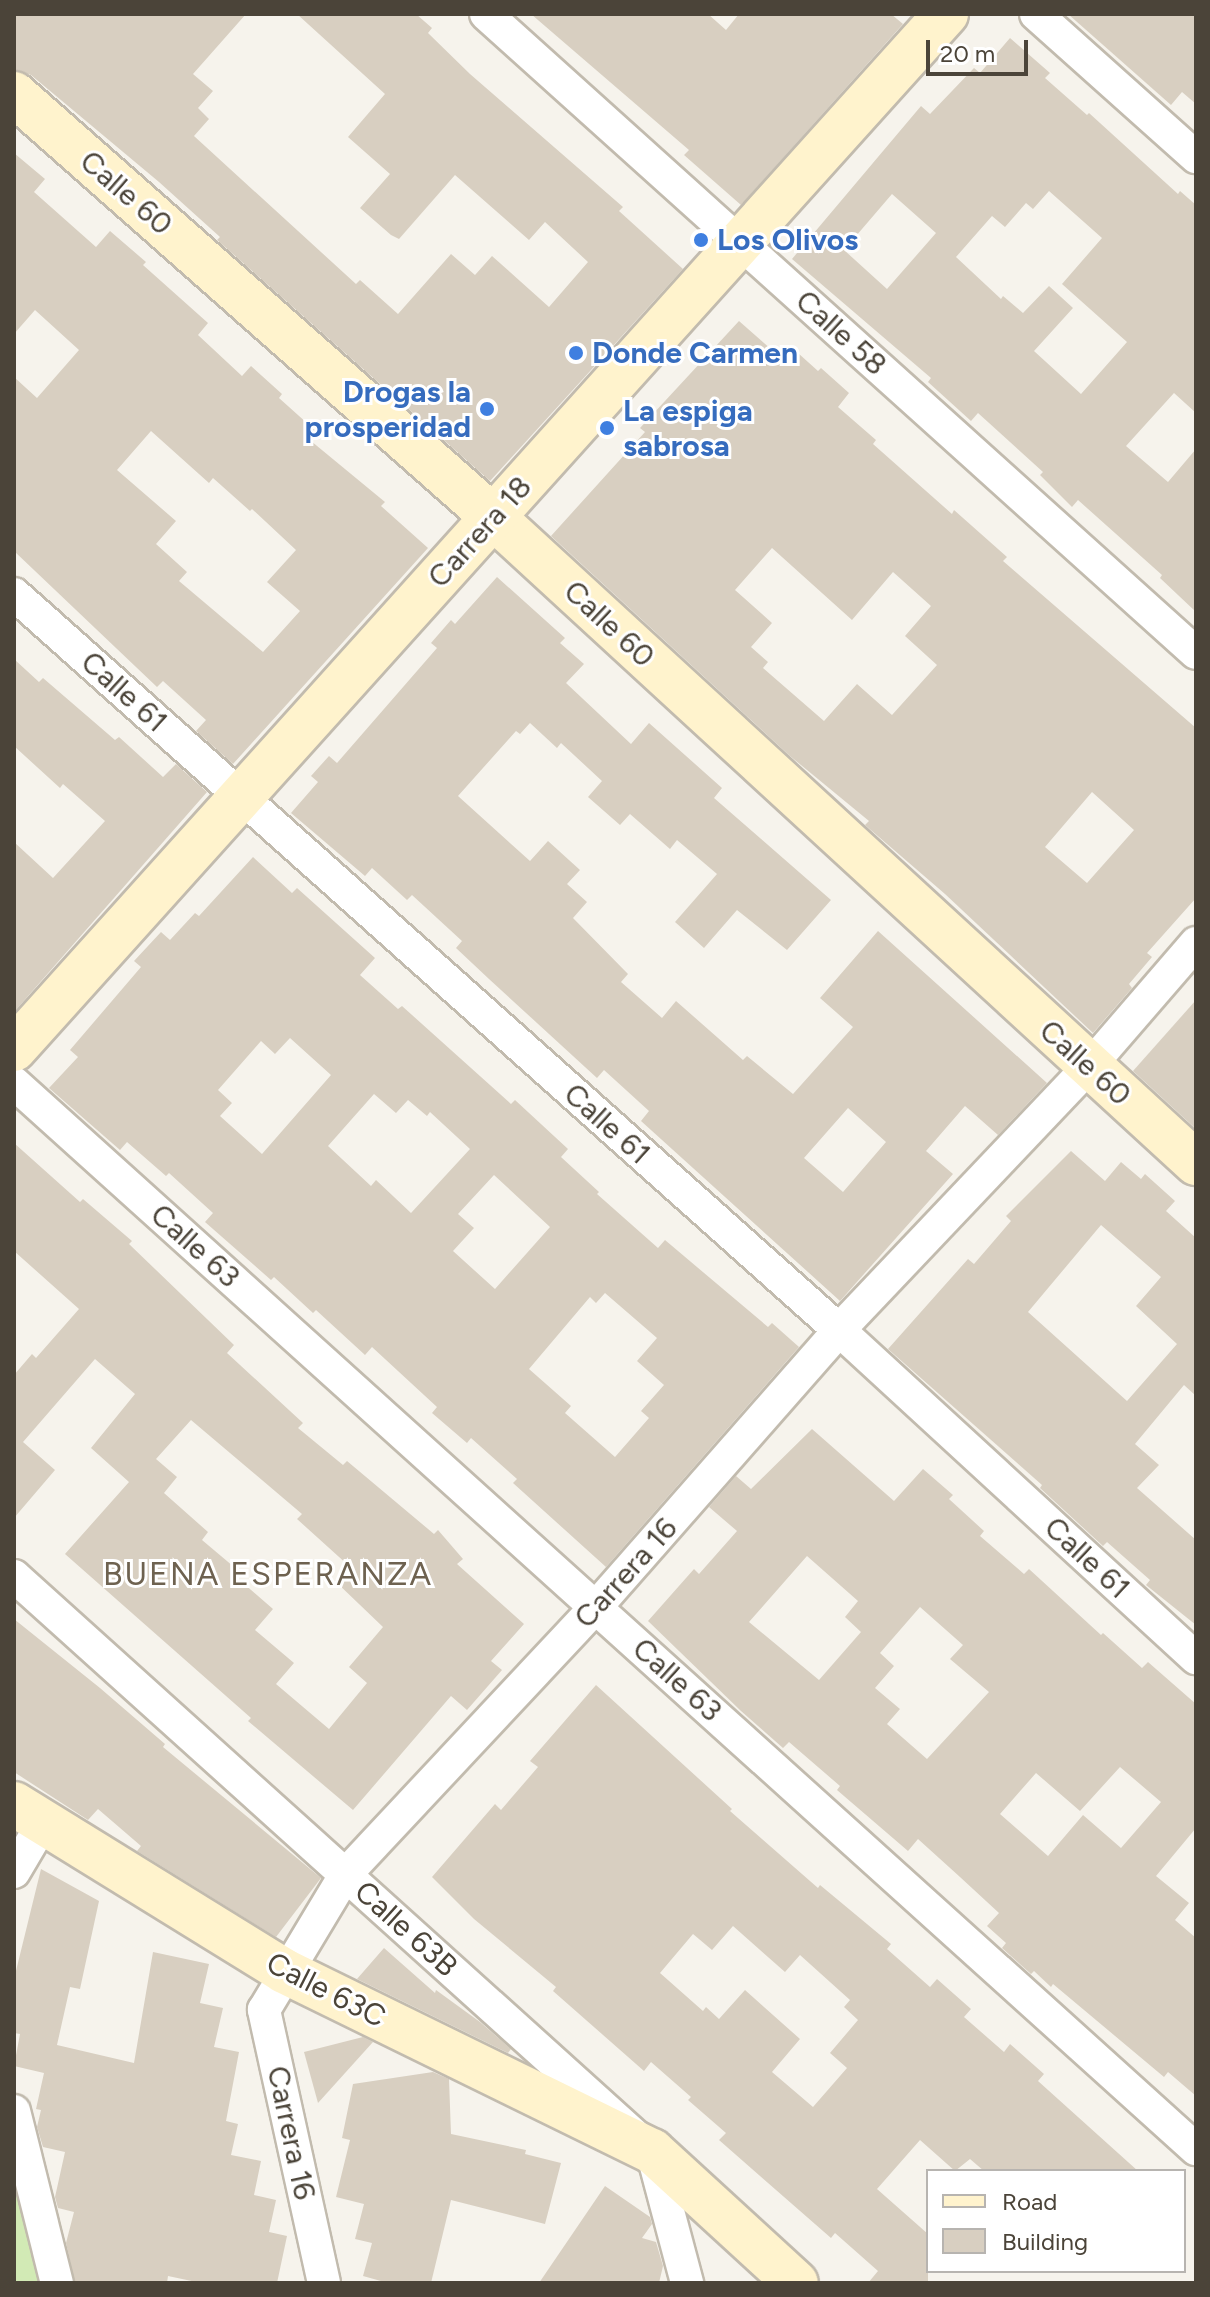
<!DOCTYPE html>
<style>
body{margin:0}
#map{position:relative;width:1210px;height:2297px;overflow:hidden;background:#f6f3ec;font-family:Figtree,sans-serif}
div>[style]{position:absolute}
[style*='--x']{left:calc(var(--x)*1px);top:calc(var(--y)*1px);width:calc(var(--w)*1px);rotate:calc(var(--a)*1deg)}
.green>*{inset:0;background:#d2eab5}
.building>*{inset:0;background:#d8cfc1}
.roads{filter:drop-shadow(2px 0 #c2bbae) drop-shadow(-2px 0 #c2bbae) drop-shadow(0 2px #c2bbae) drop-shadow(0 -2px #c2bbae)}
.street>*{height:32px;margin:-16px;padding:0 16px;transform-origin:16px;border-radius:16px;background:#fff}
.secondary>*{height:44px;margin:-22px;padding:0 22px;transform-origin:22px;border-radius:22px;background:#fff3cd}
.dots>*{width:22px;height:22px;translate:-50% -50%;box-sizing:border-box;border:4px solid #fff;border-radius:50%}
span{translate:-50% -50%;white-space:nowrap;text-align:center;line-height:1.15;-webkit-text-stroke:6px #fff;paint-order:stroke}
.street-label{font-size:30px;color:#4b4439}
.shop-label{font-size:30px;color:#366cbe;font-weight:700}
.left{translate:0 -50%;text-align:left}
.right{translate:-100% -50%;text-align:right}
.neighbourhood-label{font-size:32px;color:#6e6250;letter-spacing:2px}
.frame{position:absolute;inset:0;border:16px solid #4b4439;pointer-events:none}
.legend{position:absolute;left:926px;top:2169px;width:260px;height:104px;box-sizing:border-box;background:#fff;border:2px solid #b7b4b0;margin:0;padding:10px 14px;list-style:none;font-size:24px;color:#4b4439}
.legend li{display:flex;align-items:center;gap:16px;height:40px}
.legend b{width:40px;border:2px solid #b7b4b0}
.scale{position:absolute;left:926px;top:40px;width:102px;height:36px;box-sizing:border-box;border:4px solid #4b4439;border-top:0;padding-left:10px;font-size:24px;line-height:28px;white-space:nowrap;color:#4b4439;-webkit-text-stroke:6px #fff;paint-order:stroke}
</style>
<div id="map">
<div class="green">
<div style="clip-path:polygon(14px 2167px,45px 2283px,14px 2283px)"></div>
</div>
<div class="building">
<div style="clip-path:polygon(14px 14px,246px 14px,193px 74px,213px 91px,198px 108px,209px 119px,194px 136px,356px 284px,360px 280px,398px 314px,451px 254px,475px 275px,492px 256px,549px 307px,588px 262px,545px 222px,529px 240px,455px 175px,399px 239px,391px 235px,360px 208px,390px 174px,348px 137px,385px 94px,297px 14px,416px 14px,432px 28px,428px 33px,470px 74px,623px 207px,619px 211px,683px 269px,490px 481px,217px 240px,220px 237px,159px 182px,31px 75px,14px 70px)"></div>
<div style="clip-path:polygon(531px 14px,708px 14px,726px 30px,739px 14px,891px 14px,903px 24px,741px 205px,684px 155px,689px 150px)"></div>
<div style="clip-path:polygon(1068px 14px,1196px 14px,1196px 104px,1182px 92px,1171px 105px)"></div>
<div style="clip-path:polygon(evenodd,1010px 38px,1050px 73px,1045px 78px,1087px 115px,1089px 113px,1178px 194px,1180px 191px,1196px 205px,1196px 413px,1174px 393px,1126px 446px,1168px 482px,1196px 449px,1196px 612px,1160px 578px,1162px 575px,1078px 500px,1072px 507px,1040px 475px,1043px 472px,978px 413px,971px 421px,928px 382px,931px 378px,792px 259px,921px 106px,930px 114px,974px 68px,980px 73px,1010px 38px,1049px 191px,1102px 238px,1062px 284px,1127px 342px,1081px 394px,1034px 351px,1073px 308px,1049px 286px,1023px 313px,1003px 296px,1001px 299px,956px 257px,992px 216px,1005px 227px,1026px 203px,1033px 209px,1049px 191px,1010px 38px,892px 194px,936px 233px,887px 289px,844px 250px,892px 194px)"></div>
<div style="clip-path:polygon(evenodd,14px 153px,45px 179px,34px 192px,96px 247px,110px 231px,146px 262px,143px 265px,208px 323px,198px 335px,242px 376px,251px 366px,282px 394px,279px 398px,318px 433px,311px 441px,385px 502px,381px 506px,428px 548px,233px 764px,196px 731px,206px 720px,163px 681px,157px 687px,14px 551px,14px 377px,37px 398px,79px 350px,35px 310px,14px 334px,14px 153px,151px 431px,209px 483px,213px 478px,250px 511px,252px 509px,296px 550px,267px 582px,300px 611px,263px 652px,179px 581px,187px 572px,156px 544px,176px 521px,117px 470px,151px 431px)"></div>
<div style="clip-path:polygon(evenodd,739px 321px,788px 364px,798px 353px,818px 371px,821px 368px,849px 393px,838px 407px,876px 440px,873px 444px,952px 514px,954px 510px,1007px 557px,1003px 561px,1196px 728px,1196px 898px,1147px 953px,1152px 957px,1129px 984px,1132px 988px,1093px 1033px,945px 894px,865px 825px,869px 821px,790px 756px,551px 536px,645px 432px,640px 428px,739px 321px,772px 548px,852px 620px,893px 572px,931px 606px,905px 636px,937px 665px,892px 715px,857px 684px,824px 721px,763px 668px,768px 662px,751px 647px,772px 623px,735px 590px,772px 548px,739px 321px,1092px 792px,1134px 830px,1087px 883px,1045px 847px,1092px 792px)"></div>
<div style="clip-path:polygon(evenodd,497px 577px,565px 638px,560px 643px,584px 664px,566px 683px,631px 744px,649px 723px,722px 788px,714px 798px,831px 900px,787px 950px,737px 910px,704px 948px,675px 922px,717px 874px,677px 840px,670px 849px,630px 814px,620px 825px,588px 797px,602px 781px,561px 743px,557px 748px,530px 723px,520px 734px,516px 731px,458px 796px,530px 861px,548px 841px,580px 870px,567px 884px,587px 902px,573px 918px,628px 974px,621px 982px,662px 1018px,676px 1001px,743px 1060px,747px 1056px,793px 1094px,853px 1027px,820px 998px,878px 931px,1047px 1083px,998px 1135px,965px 1106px,926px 1151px,953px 1174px,840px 1301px,641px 1121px,649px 1111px,604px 1070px,597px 1078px,489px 979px,456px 948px,462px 941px,412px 895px,407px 900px,372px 868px,365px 876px,291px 813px,318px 782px,311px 776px,329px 756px,337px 763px,437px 648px,431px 643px,451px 620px,455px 624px,497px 577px,848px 1108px,886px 1142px,843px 1192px,804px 1158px,848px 1108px)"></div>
<div style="clip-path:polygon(14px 659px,39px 682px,43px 678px,115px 740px,119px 737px,163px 777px,176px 764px,207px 792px,14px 1012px,14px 842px,53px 878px,105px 821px,63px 784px,60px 788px,14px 746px)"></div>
<div style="clip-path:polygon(evenodd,253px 857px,292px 893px,297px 888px,375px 958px,360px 975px,398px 1009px,402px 1006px,511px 1104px,515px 1100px,568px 1149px,561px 1157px,599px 1192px,597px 1194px,658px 1248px,665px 1240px,768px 1327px,772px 1323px,799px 1347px,606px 1567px,513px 1483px,517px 1479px,471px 1438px,467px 1443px,432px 1413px,437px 1407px,372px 1347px,365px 1355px,316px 1310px,313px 1313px,274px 1277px,271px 1280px,205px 1222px,213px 1213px,169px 1173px,166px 1176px,127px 1142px,120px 1150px,49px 1088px,78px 1057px,70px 1050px,141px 967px,134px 961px,161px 932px,170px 940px,195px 913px,199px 916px,253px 857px,290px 1038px,331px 1075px,262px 1154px,220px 1116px,232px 1103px,218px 1090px,261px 1041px,275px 1054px,290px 1038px,253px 857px,374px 1094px,396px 1113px,408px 1100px,427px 1116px,430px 1112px,470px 1149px,411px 1213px,376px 1180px,371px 1186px,328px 1146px,374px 1094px,253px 857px,494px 1175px,550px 1227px,495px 1289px,453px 1251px,474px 1228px,458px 1214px,494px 1175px,253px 857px,605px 1293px,657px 1338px,637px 1361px,664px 1385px,641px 1411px,649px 1418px,615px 1457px,565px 1413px,571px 1406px,529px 1369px,590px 1297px,596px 1303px,605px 1293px)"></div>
<div style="clip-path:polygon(1196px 1000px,1196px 1129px,1133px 1071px)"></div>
<div style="clip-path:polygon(evenodd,14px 1143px,80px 1202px,83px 1199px,132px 1241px,129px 1244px,234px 1345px,227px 1353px,303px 1423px,298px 1428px,343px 1465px,347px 1461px,434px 1534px,438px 1530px,463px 1559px,457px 1564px,524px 1624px,491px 1661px,502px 1670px,467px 1710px,451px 1696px,353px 1810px,248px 1721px,251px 1718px,65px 1554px,129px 1482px,91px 1448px,135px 1394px,95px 1359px,23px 1442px,55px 1470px,14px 1518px,14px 1375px,32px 1354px,36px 1358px,79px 1309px,14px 1251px,14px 1143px,191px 1420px,302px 1514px,297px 1519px,349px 1566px,335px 1581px,383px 1627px,349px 1667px,367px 1683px,329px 1729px,276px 1684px,294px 1663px,255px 1630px,273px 1609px,236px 1577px,240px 1572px,202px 1540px,208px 1532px,164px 1493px,177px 1477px,156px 1459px,191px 1420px)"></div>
<div style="clip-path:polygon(evenodd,1071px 1151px,1105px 1181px,1121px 1162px,1141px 1179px,1145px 1174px,1175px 1201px,1166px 1211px,1196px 1238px,1196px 1396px,1184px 1385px,1135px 1444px,1159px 1465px,1137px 1488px,1196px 1540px,1196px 1625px,1146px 1585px,1150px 1580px,1107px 1542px,1103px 1546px,1040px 1488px,1042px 1485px,888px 1349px,968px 1259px,974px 1264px,1011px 1221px,1006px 1216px,1071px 1151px,1101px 1225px,1161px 1277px,1136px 1306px,1177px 1344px,1127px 1401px,1028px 1312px,1101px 1225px)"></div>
<div style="clip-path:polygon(evenodd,812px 1429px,894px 1501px,923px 1469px,953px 1495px,949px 1499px,984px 1531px,980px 1536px,1024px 1574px,1029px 1569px,1101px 1635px,1103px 1633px,1142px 1668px,1148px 1662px,1196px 1704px,1196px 1828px,1156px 1876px,1189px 1903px,1175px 1920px,1196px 1938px,1196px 2096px,1168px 2072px,1164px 2077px,1053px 1984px,1051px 1987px,1034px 1971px,1031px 1974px,1002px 1948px,1006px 1943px,987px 1926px,999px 1913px,960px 1877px,918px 1839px,908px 1851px,837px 1790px,840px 1786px,789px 1742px,783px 1748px,741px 1711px,648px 1621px,694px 1569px,699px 1574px,737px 1531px,709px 1507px,736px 1476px,751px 1489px,812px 1429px,807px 1556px,858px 1601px,845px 1617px,861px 1632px,819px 1680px,749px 1622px,807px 1556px,812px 1429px,920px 1607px,963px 1645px,950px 1659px,989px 1692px,927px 1759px,887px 1724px,900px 1709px,875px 1688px,894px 1666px,880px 1653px,920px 1607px,812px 1429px,1120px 1767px,1161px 1802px,1121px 1848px,1083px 1815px,1048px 1856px,1000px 1814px,1036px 1773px,1080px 1811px,1120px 1767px)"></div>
<div style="clip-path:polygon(14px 1619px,100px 1688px,165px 1744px,163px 1747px,321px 1878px,276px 1937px,137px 1851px,141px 1846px,98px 1809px,88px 1820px,14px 1772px)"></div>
<div style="clip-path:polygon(evenodd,596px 1685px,732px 1809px,730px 1811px,818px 1888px,820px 1885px,891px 1944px,887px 1949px,930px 1987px,937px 1979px,971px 2009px,964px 2017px,1004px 2052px,1010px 2044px,1044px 2074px,1038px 2081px,1138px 2171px,984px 2171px,970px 2159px,955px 2171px,920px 2140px,877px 2189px,928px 2234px,928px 2283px,868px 2283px,878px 2271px,835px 2233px,831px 2238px,719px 2140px,726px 2133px,688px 2100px,691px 2097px,651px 2062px,644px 2071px,553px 1991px,556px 1987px,474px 1919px,432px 1877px,495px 1804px,501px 1810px,538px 1767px,530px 1761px,596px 1685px,733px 1926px,785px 1972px,800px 1955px,850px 2000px,844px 2007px,858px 2020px,830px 2053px,847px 2068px,813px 2107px,772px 2072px,800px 2039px,745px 1990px,719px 2019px,706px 2007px,703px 2011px,660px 1973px,693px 1934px,712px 1950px,733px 1926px)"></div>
<div style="clip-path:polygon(41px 1869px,99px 1901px,80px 1989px,70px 1987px,57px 2045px,134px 2063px,153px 1952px,209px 1964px,200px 2003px,223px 2008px,214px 2047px,239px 2052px,226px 2121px,238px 2124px,231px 2155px,261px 2161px,254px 2195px,276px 2200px,269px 2232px,287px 2236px,277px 2283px,201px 2283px,168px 2276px,167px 2283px,75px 2283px,66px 2243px,74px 2212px,58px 2208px,55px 2197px,65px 2152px,43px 2147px,37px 2127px,41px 2110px,36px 2109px,44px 2073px,14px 2066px,20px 2034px,14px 2033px,14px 1979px)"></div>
<div style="clip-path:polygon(384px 1948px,435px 1993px,436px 1990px,480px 2022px,511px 2049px,508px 2053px,357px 1979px)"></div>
<div style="clip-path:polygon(363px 2037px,373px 2042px,318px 2103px,304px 2052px)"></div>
<div style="clip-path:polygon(433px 2072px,449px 2079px,451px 2134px,526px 2150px,525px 2154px,561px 2163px,545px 2224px,451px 2200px,431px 2283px,388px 2283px,363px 2276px,372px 2243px,355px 2239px,364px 2204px,336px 2197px,350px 2140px,342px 2138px,353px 2084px)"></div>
<div style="clip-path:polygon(605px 2186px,650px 2217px,652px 2224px,642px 2238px,656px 2242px,663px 2266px,659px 2283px,539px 2283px)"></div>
</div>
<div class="roads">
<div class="street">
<div style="--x:486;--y:14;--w:955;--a:41.99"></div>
<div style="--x:1036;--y:14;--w:215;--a:41.8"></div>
<div style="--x:14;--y:594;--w:1106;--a:41.74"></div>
<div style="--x:839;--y:1330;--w:485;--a:42.6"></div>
<div style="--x:14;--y:1083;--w:1592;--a:42.05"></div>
<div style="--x:14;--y:1576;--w:859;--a:42.03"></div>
<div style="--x:652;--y:2151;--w:137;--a:75.1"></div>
<div style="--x:14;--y:1872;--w:59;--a:-59.5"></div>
<div style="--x:14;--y:2111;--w:177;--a:76"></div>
<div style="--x:324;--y:2283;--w:280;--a:-102.4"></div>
<div style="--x:264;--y:2010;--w:157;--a:-59"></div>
<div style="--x:345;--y:1875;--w:367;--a:-46.9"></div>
<div style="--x:596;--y:1607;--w:368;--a:-48.7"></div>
<div style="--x:839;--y:1330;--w:363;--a:-46.5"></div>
<div style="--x:1089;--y:1067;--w:164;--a:-49.2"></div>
</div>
<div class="secondary">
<div style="--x:14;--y:94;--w:639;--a:41.45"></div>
<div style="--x:493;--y:517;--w:955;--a:42.58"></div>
<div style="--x:14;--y:1049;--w:1393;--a:-48"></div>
<div style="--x:14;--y:1804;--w:317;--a:31.7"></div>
<div style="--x:284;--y:1971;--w:410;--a:26.1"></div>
<div style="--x:652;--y:2151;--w:195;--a:42.5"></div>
</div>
</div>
<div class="dots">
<div style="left:701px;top:240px;background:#3f7fe0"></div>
<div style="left:576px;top:353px;background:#3f7fe0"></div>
<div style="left:487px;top:409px;background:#3f7fe0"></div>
<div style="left:607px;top:428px;background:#3f7fe0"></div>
</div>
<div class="street-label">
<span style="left:126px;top:193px;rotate:41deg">Calle 60</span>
<span style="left:841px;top:333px;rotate:42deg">Calle 58</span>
<span style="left:480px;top:532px;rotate:-48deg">Carrera 18</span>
<span style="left:609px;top:624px;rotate:43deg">Calle 60</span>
<span style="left:124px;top:692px;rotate:42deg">Calle 61</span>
<span style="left:1085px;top:1063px;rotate:42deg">Calle 60</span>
<span style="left:607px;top:1124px;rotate:42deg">Calle 61</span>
<span style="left:195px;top:1246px;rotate:42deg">Calle 63</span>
<span style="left:1087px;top:1558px;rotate:43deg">Calle 61</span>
<span style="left:626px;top:1573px;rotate:-48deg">Carrera 16</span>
<span style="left:677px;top:1680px;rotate:42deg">Calle 63</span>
<span style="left:406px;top:1929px;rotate:42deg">Calle 63B</span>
<span style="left:326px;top:1990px;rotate:27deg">Calle 63C</span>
<span style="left:291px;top:2133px;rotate:78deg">Carrera 16</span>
</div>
<div class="shop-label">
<span class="left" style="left:717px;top:240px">Los Olivos</span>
<span class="left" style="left:592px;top:353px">Donde Carmen</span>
<span class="right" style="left:471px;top:409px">Drogas la<br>prosperidad</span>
<span class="left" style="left:623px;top:428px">La espiga<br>sabrosa</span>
</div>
<div class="neighbourhood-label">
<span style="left:268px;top:1574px">BUENA ESPERANZA</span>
</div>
<div class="frame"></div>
<ul class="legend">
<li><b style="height:10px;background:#fff3cd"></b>Road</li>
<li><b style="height:22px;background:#d8cfc1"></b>Building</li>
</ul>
<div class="scale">20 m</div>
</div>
